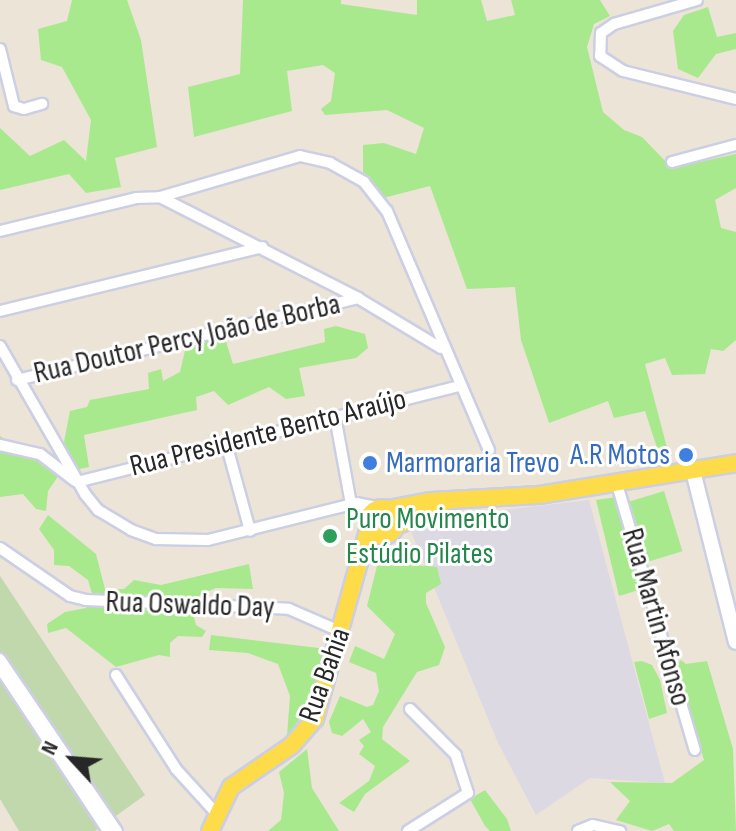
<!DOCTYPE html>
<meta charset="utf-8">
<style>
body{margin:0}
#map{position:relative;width:736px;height:831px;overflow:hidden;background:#ece4d7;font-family:"Sofia Sans Condensed",sans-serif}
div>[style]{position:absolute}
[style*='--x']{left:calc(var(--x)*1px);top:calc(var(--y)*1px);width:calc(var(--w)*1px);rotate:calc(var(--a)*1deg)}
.industrial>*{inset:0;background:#dcd9e3}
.green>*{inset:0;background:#a8e98d;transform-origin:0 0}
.cemetery>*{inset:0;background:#c0d8ac}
.roads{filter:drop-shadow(2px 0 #cccfe3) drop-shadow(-2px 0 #cccfe3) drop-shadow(0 2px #cccfe3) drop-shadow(0 -2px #cccfe3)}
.street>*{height:10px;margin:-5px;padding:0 5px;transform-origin:5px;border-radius:5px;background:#fff}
.secondary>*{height:14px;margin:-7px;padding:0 7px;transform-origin:7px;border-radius:7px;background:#fff}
.primary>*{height:16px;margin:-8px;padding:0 8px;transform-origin:8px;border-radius:8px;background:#fedb49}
.primary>.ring{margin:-8px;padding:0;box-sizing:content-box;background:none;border:16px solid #fedb49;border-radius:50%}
.dots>*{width:22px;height:22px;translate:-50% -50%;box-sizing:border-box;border:4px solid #fff;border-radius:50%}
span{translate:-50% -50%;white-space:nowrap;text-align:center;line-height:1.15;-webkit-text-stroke:6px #fff;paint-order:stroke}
.street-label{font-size:30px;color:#272727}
.shop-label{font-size:30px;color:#366cbe}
.right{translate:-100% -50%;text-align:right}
.left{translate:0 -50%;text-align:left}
.leisure-label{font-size:30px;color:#27864d}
.north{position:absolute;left:32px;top:719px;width:80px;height:80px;-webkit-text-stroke:6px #fff;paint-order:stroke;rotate:296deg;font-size:22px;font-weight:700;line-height:32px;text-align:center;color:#272727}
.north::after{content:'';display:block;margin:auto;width:28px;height:36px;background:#272727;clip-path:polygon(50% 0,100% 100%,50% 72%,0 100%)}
</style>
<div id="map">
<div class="industrial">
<div style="clip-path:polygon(589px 500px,665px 783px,590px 778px,536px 815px,498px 743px,410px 529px,460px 515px)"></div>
</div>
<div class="green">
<div style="clip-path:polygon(72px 0,127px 0,141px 40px,157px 147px,115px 158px,121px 187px,86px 193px,69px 174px,0 190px,0 128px,30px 156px,64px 140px,86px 161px,91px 120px,62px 67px,41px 60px,38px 29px,67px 21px)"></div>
<div style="clip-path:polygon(243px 0,341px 0,341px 4px,417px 15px,417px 0,481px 0,487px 21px,515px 15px,511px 0,600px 0,610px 16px,594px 24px,587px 47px,603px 112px,624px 130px,642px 137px,672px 168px,736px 154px,736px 188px,715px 200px,721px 228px,736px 232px,736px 340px,723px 351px,711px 349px,705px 374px,672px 375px,665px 358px,645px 364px,670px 459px,661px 460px,645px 411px,614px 418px,608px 401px,549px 423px,521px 340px,515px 287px,467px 289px,430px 186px,383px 198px,363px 172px,363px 145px,384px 143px,416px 154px,424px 128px,387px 110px,325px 115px,321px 109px,331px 101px,335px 73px,323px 65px,287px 71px,292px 111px,194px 137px,188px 87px,240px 74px)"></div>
<div style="clip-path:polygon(708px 7px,717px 37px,736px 33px,736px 49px,716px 54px,698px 78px,678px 69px,673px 31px,684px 15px)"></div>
<div style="clip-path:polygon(336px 326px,365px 334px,368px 348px,356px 358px,299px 368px,305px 396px,286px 399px,269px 387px,228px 405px,214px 391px,196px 397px,197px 410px,84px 435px,89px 467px,75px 470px,63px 447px,70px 411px,87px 407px,90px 400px,149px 389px,148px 373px,161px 369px,163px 381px,180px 372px,186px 346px,224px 335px,233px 364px,325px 342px,324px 329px)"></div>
<div style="clip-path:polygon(0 436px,59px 475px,48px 491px,46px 511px,36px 509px,23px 494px,0 497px)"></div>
<div style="left:664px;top:491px;width:63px;height:36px;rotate:73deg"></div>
<div style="clip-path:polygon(617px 497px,642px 589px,619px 596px,596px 500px)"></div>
<div style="clip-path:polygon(48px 515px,96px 554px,105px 589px,124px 589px,134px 580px,161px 585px,249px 564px,253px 589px,216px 588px,204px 593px,196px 599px,193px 614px,196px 625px,206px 631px,202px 637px,178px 636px,170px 643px,170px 657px,159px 655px,116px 667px,66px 628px,48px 633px,47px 624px,65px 612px,86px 608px,93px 597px,88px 580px,69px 566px,54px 565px,54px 550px,39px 529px)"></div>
<div style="clip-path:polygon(378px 562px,437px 567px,441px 584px,426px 593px,426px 603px,445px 647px,439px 665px,417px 672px,383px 727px,382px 739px,410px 761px,365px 794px,354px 812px,339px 803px,369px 781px,375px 766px,359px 754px,364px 746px,359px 740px,371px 732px,363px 719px,342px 736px,332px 733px,329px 722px,340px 696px,367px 707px,373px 705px,379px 691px,376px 673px,349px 662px,355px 646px,384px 659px,395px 634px,367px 606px)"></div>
<div style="clip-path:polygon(211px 635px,327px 649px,314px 700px,287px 736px,290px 696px,278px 664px,248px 653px,209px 650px)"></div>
<div style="clip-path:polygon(681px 660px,686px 664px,707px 661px,733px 749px,736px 831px,674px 831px,669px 824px,652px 831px,616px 820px,630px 801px,610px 782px,672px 783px,704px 760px,675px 665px)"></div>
<div style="clip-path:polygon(642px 661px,652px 665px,660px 680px,667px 713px,649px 719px,634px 662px)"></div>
<div style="clip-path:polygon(307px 749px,312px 788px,339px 831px,268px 831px,281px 820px,284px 793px,279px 772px)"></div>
<div style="clip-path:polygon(485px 790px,507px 819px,511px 831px,490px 831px,485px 826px,470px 799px)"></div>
</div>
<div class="cemetery">
<div style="clip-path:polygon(0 576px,145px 795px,95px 831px,19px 831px,0 799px)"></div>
</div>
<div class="roads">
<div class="street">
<div style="--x:697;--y:0;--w:86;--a:163.9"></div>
<div style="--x:614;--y:24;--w:16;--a:145"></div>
<div style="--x:601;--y:33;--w:23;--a:92"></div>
<div style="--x:600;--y:56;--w:27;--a:33"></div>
<div style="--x:623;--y:71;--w:116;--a:13.9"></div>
<div style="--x:0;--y:49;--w:59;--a:76.2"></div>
<div style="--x:14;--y:106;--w:10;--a:17"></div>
<div style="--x:24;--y:109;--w:19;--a:-16"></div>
<div style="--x:672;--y:162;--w:66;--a:-14.9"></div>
<div style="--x:160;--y:197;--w:146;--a:-16.3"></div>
<div style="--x:300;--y:156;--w:31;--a:13"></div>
<div style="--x:330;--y:163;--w:39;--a:29"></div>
<div style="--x:364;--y:182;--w:37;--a:52"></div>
<div style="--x:387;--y:211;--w:260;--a:66.9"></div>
<div style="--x:0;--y:231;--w:140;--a:-13.6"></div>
<div style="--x:136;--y:198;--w:24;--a:-2"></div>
<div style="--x:160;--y:197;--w:222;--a:27"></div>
<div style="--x:358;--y:298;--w:97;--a:31.1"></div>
<div style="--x:0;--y:311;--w:270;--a:-13.7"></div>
<div style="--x:0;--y:346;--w:171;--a:60.1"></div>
<div style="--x:85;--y:494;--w:21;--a:51"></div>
<div style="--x:98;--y:510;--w:39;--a:31"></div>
<div style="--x:131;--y:530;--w:27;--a:20"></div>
<div style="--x:156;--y:539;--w:52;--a:1.1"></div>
<div style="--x:208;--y:540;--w:153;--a:-14"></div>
<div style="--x:356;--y:503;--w:25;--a:11"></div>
<div style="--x:17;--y:380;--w:351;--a:-13.5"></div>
<div style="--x:335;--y:416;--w:89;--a:79.7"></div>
<div style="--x:226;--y:443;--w:91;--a:74.7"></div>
<div style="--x:0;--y:445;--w:41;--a:12.7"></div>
<div style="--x:40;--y:454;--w:44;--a:37.6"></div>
<div style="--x:77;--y:482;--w:394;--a:-14.1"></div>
<div style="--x:617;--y:484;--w:277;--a:73.7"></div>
<div style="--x:351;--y:504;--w:25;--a:48"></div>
<div style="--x:0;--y:548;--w:85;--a:34.4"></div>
<div style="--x:70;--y:596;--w:16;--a:14"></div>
<div style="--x:86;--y:600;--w:203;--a:2.5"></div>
<div style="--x:289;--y:609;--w:58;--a:23.5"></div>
<div style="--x:0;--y:659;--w:208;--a:55.8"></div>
<div style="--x:0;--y:668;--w:196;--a:56.5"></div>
<div style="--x:116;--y:675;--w:112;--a:57.4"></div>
<div style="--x:176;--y:769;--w:58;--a:47.8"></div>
<div style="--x:408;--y:831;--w:71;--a:-32.3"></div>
<div style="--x:468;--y:793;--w:40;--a:-108"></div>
<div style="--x:456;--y:755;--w:65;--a:-135"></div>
<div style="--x:578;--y:831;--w:16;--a:-22"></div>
<div style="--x:593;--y:825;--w:28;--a:13"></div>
</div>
<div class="secondary">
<div style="--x:693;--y:471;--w:176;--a:75.9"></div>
</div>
<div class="primary">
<div class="ring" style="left:368px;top:508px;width:12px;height:12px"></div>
<div style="--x:388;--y:509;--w:44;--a:-10.5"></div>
<div style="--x:431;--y:501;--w:108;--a:-3.2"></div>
<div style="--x:539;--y:495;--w:200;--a:-9.2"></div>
<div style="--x:396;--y:526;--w:50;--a:-23.5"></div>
<div style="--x:210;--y:831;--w:49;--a:-64.5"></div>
<div style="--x:231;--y:787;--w:74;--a:-34.5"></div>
<div style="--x:292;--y:745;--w:35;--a:-49"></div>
<div style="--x:315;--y:719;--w:199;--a:-74.3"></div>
</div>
</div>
<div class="dots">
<div style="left:686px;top:455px;background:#3f7fe0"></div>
<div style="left:370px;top:463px;background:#3f7fe0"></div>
<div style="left:330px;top:536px;background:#2e9e5b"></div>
</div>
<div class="street-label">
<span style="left:187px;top:339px;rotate:-13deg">Rua Doutor Percy João de Borba</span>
<span style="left:268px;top:433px;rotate:-14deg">Rua Presidente Bento Araújo</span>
<span style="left:190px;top:605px;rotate:2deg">Rua Oswaldo Day</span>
<span style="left:656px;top:617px;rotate:74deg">Rua Martin Afonso</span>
<span style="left:325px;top:675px;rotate:-70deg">Rua Bahia</span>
</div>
<div class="shop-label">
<span class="right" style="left:670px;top:455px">A.R Motos</span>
<span class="left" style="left:386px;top:463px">Marmoraria Trevo</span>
</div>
<div class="leisure-label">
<span class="left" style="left:346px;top:536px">Puro Movimento<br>Estúdio Pilates</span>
</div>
<div class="north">N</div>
</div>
